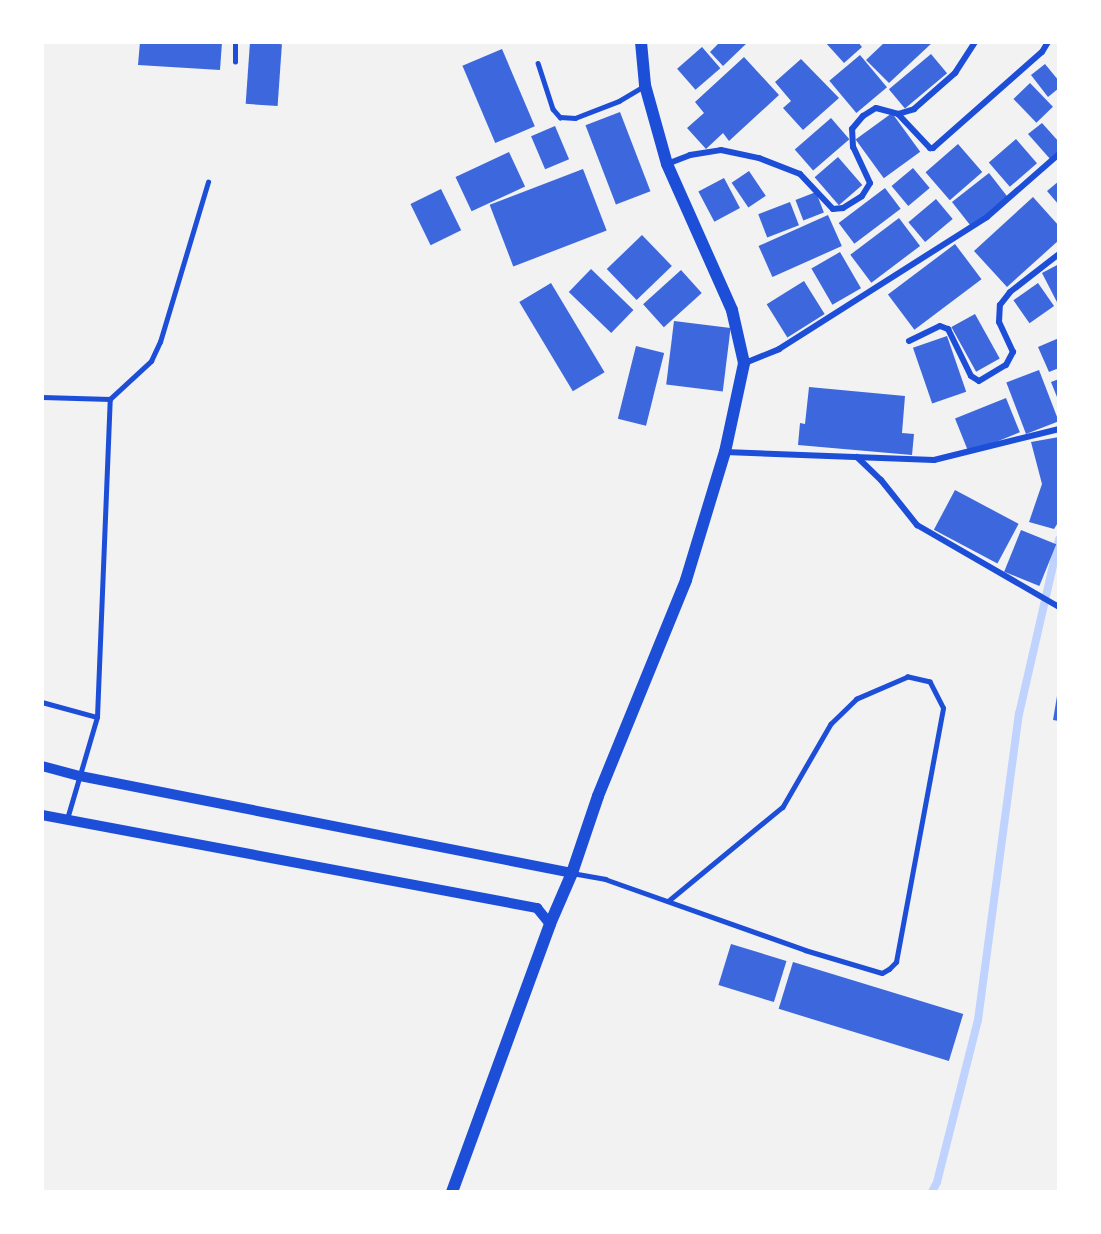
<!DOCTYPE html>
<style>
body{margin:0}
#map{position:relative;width:1101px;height:1234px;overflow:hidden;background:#f2f2f2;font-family:"Noto Sans",sans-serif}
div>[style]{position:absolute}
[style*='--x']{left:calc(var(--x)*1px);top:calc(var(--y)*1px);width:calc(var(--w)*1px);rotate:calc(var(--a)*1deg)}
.stream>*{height:8px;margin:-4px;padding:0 4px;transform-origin:4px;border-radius:4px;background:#bfd3fe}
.building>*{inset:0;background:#3d67dc;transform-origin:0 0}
.service>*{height:4.5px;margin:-2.25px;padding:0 2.25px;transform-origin:2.25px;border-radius:2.25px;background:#1d4ed8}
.minor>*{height:6px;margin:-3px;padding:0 3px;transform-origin:3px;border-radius:3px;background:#1d4ed8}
.tertiary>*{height:10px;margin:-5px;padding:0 5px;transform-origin:5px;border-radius:5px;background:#1d4ed8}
.secondary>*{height:12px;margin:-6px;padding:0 6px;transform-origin:6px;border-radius:6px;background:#1d4ed8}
span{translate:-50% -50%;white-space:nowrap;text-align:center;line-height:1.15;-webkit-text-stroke:4.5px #fff;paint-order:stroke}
.frame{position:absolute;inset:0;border:44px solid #fff;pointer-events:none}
</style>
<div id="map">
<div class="stream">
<div style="--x:932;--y:1192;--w:11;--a:-63"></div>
<div style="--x:937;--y:1182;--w:167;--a:-75.8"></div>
<div style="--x:978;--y:1020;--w:309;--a:-82.4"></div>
<div style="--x:1019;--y:714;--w:179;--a:-77.1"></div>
</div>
<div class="building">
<div style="clip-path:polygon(140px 42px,222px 42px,220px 70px,138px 65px)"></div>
<div style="left:250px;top:42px;width:32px;height:62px;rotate:4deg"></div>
<div style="clip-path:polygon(720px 42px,748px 42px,723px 66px,710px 52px)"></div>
<div style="clip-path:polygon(825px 42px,858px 42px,862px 47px,844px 63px)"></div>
<div style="clip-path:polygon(885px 42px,933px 42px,889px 83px,866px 60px)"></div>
<div style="left:702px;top:47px;width:28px;height:33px;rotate:49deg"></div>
<div style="left:502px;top:49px;width:84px;height:43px;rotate:67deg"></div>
<div style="left:931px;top:54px;width:25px;height:55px;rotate:50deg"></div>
<div style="left:860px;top:55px;width:42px;height:40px;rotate:50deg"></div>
<div style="clip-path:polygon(744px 57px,779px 95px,729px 141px,723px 133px,706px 149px,687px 128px,704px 113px,695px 102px)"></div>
<div style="clip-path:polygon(801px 59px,839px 98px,803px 130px,783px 108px,791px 101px,775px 82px)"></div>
<div style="clip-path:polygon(1045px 64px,1059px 81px,1059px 88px,1048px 97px,1031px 75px)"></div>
<div style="left:1030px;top:83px;width:33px;height:23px;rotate:46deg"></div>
<div style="left:620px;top:112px;width:85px;height:37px;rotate:69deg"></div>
<div style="left:892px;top:113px;width:48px;height:45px;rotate:54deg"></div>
<div style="left:831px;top:118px;width:28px;height:48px;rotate:49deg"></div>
<div style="clip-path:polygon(1042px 123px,1059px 142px,1059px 153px,1051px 160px,1028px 134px)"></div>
<div style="left:555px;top:126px;width:36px;height:26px;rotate:67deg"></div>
<div style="left:1016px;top:139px;width:32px;height:36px;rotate:49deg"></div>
<div style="left:958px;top:144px;width:37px;height:43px;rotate:49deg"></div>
<div style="left:509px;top:152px;width:38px;height:59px;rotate:65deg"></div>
<div style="left:838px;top:157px;width:37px;height:31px;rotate:49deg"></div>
<div style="left:913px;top:168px;width:26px;height:28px;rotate:50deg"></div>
<div style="left:583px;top:169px;width:66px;height:100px;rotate:69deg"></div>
<div style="left:749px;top:171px;width:30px;height:21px;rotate:56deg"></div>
<div style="left:989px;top:173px;width:31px;height:47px;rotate:52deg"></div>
<div style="left:724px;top:178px;width:34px;height:29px;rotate:62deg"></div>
<div style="clip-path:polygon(1059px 181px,1059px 205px,1047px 191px)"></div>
<div style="left:885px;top:188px;width:26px;height:58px;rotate:53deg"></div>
<div style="left:441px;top:189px;width:46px;height:34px;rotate:64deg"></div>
<div style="left:816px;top:192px;width:22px;height:22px;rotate:69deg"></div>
<div style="clip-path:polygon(1033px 197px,1059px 226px,1059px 240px,1007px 287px,974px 251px)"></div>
<div style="left:936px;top:199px;width:26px;height:36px;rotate:50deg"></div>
<div style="left:790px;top:202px;width:25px;height:34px;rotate:69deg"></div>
<div style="left:828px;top:215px;width:34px;height:76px;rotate:66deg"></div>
<div style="left:899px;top:218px;width:35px;height:61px;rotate:53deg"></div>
<div style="left:642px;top:235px;width:43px;height:49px;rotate:46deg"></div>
<div style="left:955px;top:244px;width:44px;height:84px;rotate:53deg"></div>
<div style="left:840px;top:252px;width:42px;height:33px;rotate:60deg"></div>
<div style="clip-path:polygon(1059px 264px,1059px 306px,1042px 273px)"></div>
<div style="left:591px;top:269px;width:59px;height:32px;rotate:44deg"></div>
<div style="left:681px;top:270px;width:31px;height:51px;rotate:48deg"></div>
<div style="left:804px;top:281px;width:39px;height:44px;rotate:58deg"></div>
<div style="left:551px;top:283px;width:104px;height:37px;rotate:59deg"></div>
<div style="left:1038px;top:283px;width:28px;height:30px;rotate:55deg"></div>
<div style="left:975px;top:314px;width:51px;height:27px;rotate:61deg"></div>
<div style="left:674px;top:321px;width:57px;height:64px;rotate:7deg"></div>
<div style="left:947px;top:336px;width:59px;height:36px;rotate:71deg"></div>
<div style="clip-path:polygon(1059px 338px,1059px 368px,1049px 372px,1038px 347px)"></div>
<div style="left:636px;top:346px;width:29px;height:75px;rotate:14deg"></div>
<div style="left:1039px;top:370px;width:55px;height:35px;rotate:69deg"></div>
<div style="clip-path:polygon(1059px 379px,1059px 402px,1051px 382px)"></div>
<div style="clip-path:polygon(809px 387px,905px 396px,902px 433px,914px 434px,912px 455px,798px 445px,800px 423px,805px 424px)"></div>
<div style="left:1006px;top:398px;width:37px;height:55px;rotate:68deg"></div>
<div style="clip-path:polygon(1059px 437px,1059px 521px,1054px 529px,1029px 522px,1042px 484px,1031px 442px)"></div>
<div style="left:955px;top:490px;width:72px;height:45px;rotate:28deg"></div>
<div style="left:1021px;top:530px;width:38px;height:45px;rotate:22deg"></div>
<div style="clip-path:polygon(1057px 696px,1059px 696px,1059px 721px,1053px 720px)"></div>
<div style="left:731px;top:944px;width:58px;height:43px;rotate:17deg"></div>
<div style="left:793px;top:962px;width:178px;height:49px;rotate:17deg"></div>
</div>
<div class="service">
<div style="--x:235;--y:62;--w:20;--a:-90"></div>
<div style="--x:538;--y:63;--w:48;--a:71.9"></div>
<div style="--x:553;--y:109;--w:11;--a:49"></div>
<div style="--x:560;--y:117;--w:15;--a:4"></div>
<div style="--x:575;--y:118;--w:47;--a:-21.1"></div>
<div style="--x:619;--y:101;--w:29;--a:-31"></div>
<div style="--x:42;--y:397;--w:68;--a:1.7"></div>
<div style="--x:42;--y:702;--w:57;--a:15.3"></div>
<div style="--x:67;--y:819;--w:106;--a:-73.6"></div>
<div style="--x:97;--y:717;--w:318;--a:-87.7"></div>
<div style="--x:110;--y:399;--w:56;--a:-42.8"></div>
<div style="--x:151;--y:361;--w:21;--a:-65"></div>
<div style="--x:160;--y:342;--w:167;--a:-73.3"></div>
<div style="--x:572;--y:873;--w:34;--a:10"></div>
<div style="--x:605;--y:879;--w:212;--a:19.5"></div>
<div style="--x:805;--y:950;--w:80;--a:16.6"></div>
<div style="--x:882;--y:973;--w:8;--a:-30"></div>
<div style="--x:889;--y:969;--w:10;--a:-45"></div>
<div style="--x:896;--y:962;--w:258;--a:-79.5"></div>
<div style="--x:943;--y:708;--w:29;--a:-117"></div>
<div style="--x:930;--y:682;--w:23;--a:-167"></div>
<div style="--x:908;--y:677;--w:56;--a:156.7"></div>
<div style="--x:857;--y:699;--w:36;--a:136"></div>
<div style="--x:831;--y:724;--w:96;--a:120"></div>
<div style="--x:783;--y:807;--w:148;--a:140.5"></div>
</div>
<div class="minor">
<div style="--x:898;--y:114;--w:17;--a:-17"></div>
<div style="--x:914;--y:109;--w:55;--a:-41.3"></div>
<div style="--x:955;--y:73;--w:37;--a:-57"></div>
<div style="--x:667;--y:164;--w:25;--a:-21"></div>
<div style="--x:690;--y:155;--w:31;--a:-9"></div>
<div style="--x:721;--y:150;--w:39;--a:12"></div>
<div style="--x:759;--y:158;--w:44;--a:21.3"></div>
<div style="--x:800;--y:174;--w:48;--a:46.7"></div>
<div style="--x:833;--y:209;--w:10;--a:-6"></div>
<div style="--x:843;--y:208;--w:22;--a:-32"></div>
<div style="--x:862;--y:196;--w:15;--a:-58"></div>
<div style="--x:870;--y:183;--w:40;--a:-115"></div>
<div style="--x:853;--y:147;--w:18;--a:-93"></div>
<div style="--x:852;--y:129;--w:17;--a:-50"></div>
<div style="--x:863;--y:116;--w:15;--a:-32"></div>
<div style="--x:876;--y:108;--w:23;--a:15"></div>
<div style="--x:898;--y:114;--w:47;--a:46.7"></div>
<div style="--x:930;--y:148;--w:3;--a:0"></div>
<div style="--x:933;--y:148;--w:145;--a:-41.4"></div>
<div style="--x:1042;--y:52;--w:12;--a:-59"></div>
<div style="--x:909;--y:341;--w:34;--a:-26"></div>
<div style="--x:940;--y:326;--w:9;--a:21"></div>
<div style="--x:948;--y:329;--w:52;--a:63.9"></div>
<div style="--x:971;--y:376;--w:9;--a:32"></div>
<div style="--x:979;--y:381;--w:31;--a:-31"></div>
<div style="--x:1006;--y:365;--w:15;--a:-62"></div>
<div style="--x:1013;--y:352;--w:33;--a:-115"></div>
<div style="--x:999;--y:322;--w:17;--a:-87"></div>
<div style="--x:1000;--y:305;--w:16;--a:-52"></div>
<div style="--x:1010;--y:292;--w:62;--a:-37.8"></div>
<div style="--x:745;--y:363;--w:37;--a:-22"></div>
<div style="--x:779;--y:349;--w:246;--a:-32.4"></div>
<div style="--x:987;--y:217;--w:96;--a:-41.2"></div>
<div style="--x:725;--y:452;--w:209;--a:2.2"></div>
<div style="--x:934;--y:460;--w:129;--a:-13.9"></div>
<div style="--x:857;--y:457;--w:33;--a:44"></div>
<div style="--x:881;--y:480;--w:58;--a:51.3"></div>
<div style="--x:917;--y:525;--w:164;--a:30"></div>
</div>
<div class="tertiary">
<div style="--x:42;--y:766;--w:39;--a:15"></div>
<div style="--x:80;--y:776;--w:501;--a:11.15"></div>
<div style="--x:42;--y:815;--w:504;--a:10.64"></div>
<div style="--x:537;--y:908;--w:21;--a:51"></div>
</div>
<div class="secondary">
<div style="--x:452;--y:1192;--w:285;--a:-69.9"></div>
<div style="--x:550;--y:924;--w:56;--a:-66.7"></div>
<div style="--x:572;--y:873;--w:81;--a:-71.3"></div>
<div style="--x:598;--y:796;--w:233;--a:-67.8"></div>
<div style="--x:686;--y:580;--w:134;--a:-73.1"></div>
<div style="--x:725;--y:452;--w:91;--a:-77.9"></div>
<div style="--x:744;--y:363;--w:54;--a:-102.8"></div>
<div style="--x:732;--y:310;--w:160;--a:-114"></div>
<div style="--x:667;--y:164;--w:82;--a:-105.6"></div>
<div style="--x:645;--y:85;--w:43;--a:-95.3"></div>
</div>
<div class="frame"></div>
</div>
